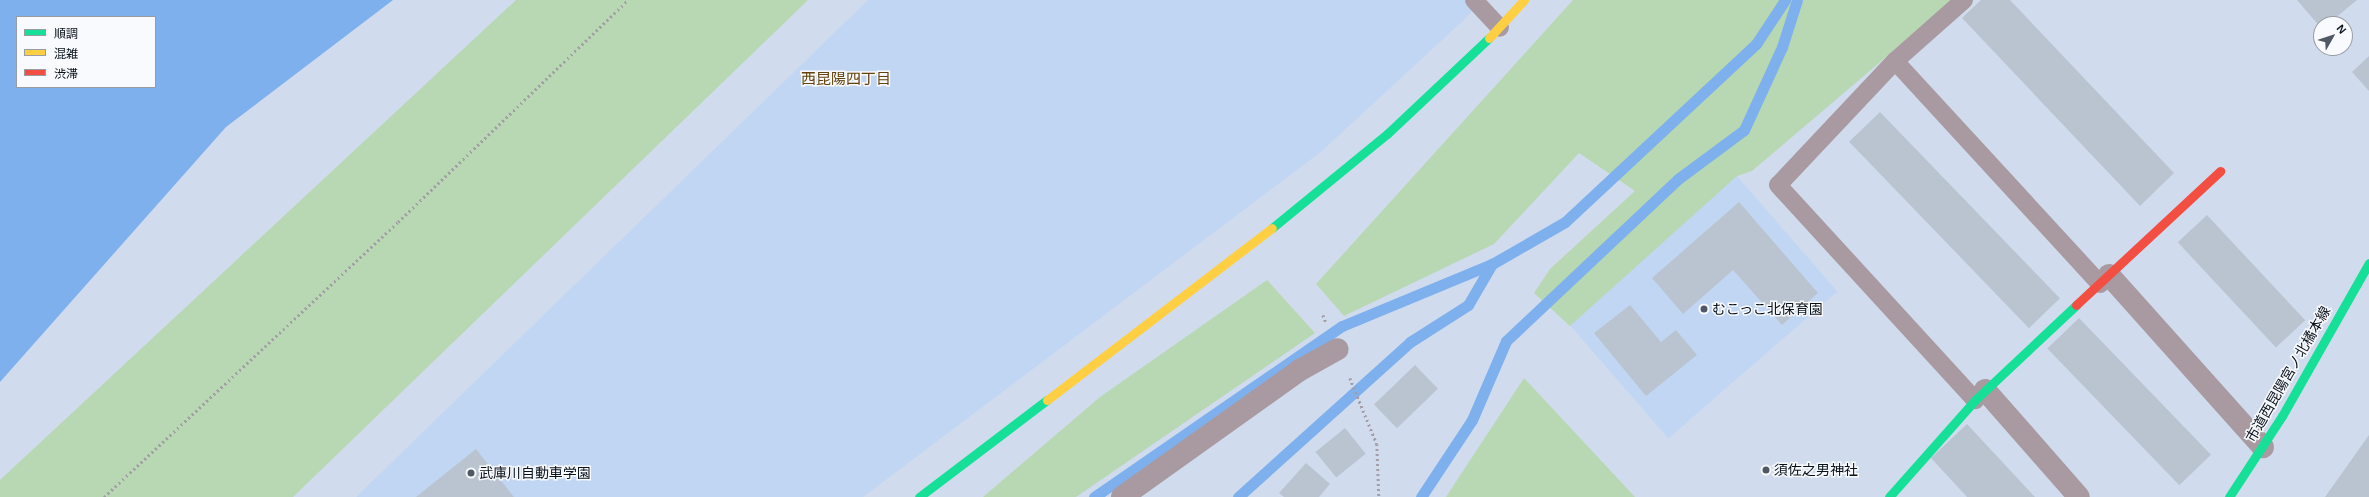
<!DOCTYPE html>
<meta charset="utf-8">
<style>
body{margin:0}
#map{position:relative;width:2369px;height:497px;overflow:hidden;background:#d0dced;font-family:Arial,"Noto Sans JP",sans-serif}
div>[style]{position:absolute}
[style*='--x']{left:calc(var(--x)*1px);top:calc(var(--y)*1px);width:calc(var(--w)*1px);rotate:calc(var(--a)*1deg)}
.built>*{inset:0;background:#c1d6f2;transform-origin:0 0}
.green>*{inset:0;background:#b7d8b2}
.water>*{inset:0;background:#7eb0ed}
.stream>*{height:11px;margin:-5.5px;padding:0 5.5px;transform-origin:5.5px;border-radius:5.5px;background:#7eb0ed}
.building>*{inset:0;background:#bac4d0;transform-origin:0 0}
.path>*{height:2.5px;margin-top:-1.25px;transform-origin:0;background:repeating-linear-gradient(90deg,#a39da6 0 2px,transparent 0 5px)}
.lane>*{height:18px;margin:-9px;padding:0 9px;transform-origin:9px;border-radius:9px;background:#a89aa0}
.street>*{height:22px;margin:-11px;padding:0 11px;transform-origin:11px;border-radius:11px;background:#a89aa0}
.fast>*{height:9px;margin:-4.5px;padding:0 4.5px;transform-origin:4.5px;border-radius:4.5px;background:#16e098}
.slow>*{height:9px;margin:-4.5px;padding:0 4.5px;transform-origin:4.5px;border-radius:4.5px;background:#ffcf43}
.jam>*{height:9px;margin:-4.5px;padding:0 4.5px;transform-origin:4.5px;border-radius:4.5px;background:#f24e42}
.dots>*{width:11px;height:11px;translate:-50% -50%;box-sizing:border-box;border:2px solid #f8fafd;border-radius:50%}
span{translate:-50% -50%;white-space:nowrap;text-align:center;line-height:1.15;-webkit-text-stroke:3px #f8fafd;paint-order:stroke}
.poi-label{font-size:14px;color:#09111b}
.left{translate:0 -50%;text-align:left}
.street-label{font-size:14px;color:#09111b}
.neighbourhood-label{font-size:15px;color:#63420b}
.legend{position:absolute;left:16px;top:16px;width:140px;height:72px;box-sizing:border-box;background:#f8fafd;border:1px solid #989da3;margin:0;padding:5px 7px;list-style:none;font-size:12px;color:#09111b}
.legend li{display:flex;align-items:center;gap:8px;height:20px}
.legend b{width:20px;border:1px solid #989da3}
.north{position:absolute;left:2313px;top:16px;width:40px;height:40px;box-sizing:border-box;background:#f8fafd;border:1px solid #989da3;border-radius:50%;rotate:51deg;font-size:11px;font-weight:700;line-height:16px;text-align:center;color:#09111b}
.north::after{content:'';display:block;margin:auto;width:14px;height:18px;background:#4f5864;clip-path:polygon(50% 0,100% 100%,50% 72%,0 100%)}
</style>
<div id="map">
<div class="built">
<div style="clip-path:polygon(868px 0,1481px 0,1468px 16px,1322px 151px,863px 497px,356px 497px)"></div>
<div style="left:1737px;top:176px;width:153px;height:224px;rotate:49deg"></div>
</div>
<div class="green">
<div style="clip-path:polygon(516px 0,808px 0,293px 497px,0 497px,0 480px)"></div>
<div style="clip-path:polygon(1573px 0,1953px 0,1752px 171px,1737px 176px,1570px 326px,1534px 293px,1550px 269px,1635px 191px,1579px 153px,1494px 244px,1344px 316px,1316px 284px)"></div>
<div style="clip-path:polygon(1267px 280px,1315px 333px,1076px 497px,983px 497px,1100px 397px)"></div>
<div style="clip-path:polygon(1524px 378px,1635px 497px,1446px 497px)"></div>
</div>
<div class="water">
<div style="clip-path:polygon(evenodd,0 0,393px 0,226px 127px,0 382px,0 0,17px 17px,155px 17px,155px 87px,17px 87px,17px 17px)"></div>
</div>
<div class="stream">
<div style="--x:1094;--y:497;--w:301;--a:-34.6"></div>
<div style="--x:1342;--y:326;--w:162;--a:-22.5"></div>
<div style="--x:1492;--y:264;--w:84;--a:-29.9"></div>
<div style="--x:1565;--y:222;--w:261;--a:-43"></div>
<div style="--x:1756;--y:44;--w:53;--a:-56.6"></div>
<div style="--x:1238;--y:497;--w:232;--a:-42"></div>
<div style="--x:1410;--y:342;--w:69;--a:-32.5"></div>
<div style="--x:1468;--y:305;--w:48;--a:-59.7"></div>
<div style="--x:1421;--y:497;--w:92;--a:-56.5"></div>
<div style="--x:1472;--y:420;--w:86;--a:-66.7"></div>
<div style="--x:1506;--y:341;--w:236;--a:-43.3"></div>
<div style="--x:1678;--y:179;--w:82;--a:-36.6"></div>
<div style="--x:1744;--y:130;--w:91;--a:-65.4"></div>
<div style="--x:1782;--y:47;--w:49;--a:-72.3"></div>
</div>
<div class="building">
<div style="clip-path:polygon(1981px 0,2010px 0,2174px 173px,2140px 206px,1962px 18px)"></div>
<div style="clip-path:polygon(2297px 0,2357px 0,2328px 24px,2321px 24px,2321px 28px)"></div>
<div style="clip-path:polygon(2369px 56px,2369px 91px,2352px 72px)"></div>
<div style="left:1880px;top:112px;width:259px;height:43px;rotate:46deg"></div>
<div style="clip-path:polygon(1739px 202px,1818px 293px,1782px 325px,1733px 270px,1683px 314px,1652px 278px)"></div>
<div style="left:2207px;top:215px;width:144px;height:40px;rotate:47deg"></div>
<div style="clip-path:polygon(1630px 305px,1661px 342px,1676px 330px,1697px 355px,1646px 396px,1594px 333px)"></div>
<div style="left:2079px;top:318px;width:190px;height:44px;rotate:46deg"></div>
<div style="left:1415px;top:365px;width:33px;height:57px;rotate:46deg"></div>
<div style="clip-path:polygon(1967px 424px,2035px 497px,1967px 497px,1931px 458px)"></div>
<div style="left:1345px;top:428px;width:33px;height:38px;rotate:51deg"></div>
<div style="clip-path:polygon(2369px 435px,2369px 497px,2325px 497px)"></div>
<div style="clip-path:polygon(476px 449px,514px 497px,416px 497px)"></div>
<div style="clip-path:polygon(1306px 463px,1330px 484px,1319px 497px,1284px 497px,1279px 493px)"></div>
</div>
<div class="path">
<div style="--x:1323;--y:315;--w:8;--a:67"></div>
<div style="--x:1350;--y:378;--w:71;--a:67.8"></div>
<div style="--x:1377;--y:444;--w:53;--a:87.8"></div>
<div style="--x:104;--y:497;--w:403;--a:-43.1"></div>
<div style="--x:398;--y:222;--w:320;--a:-44"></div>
</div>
<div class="lane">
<div style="--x:1474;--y:0;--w:38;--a:47"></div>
<div style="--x:1964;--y:0;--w:92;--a:138.5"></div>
<div style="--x:1895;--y:61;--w:170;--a:133.3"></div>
<div style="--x:1778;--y:185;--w:292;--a:47.5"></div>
<div style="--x:1895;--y:61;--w:303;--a:47.4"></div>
</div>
<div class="street">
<div style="--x:2109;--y:275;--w:231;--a:48.2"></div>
<div style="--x:1985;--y:390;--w:142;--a:48.7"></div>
<div style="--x:1122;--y:497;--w:219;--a:-35.5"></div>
<div style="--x:1300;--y:370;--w:43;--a:-28.9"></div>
</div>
<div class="fast">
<div style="--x:1272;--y:228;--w:149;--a:-39.3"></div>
<div style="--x:1387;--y:134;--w:140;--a:-43.3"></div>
<div style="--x:919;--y:497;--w:161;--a:-37.2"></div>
<div style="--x:1889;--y:497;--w:130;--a:-48.4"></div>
<div style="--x:1975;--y:400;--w:139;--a:-43.2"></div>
<div style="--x:2229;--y:497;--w:97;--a:-56.8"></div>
<div style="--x:2282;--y:416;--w:176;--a:-60.4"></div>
</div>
<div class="slow">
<div style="--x:1489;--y:38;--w:52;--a:-47.4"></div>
<div style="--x:1047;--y:400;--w:283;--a:-37.4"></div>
</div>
<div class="jam">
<div style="--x:2076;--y:305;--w:197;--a:-42.9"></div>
</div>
<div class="dots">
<div style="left:1704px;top:309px;background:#4f5864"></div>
<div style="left:1766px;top:470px;background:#4f5864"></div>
<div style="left:471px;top:473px;background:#4f5864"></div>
</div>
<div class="poi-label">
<span class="left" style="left:1712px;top:309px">むこっこ北保育園</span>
<span class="left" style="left:1774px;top:470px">須佐之男神社</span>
<span class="left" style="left:479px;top:473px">武庫川自動車学園</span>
</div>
<div class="street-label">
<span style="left:2288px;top:374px;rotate:-60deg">市道西昆陽宮ノ北橘本線</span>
</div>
<div class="neighbourhood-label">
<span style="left:846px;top:79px">西昆陽四丁目</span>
</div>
<ul class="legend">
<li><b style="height:5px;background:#16e098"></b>順調</li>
<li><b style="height:5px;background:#ffcf43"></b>混雑</li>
<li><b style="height:5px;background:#f24e42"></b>渋滞</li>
</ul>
<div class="north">N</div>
</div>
